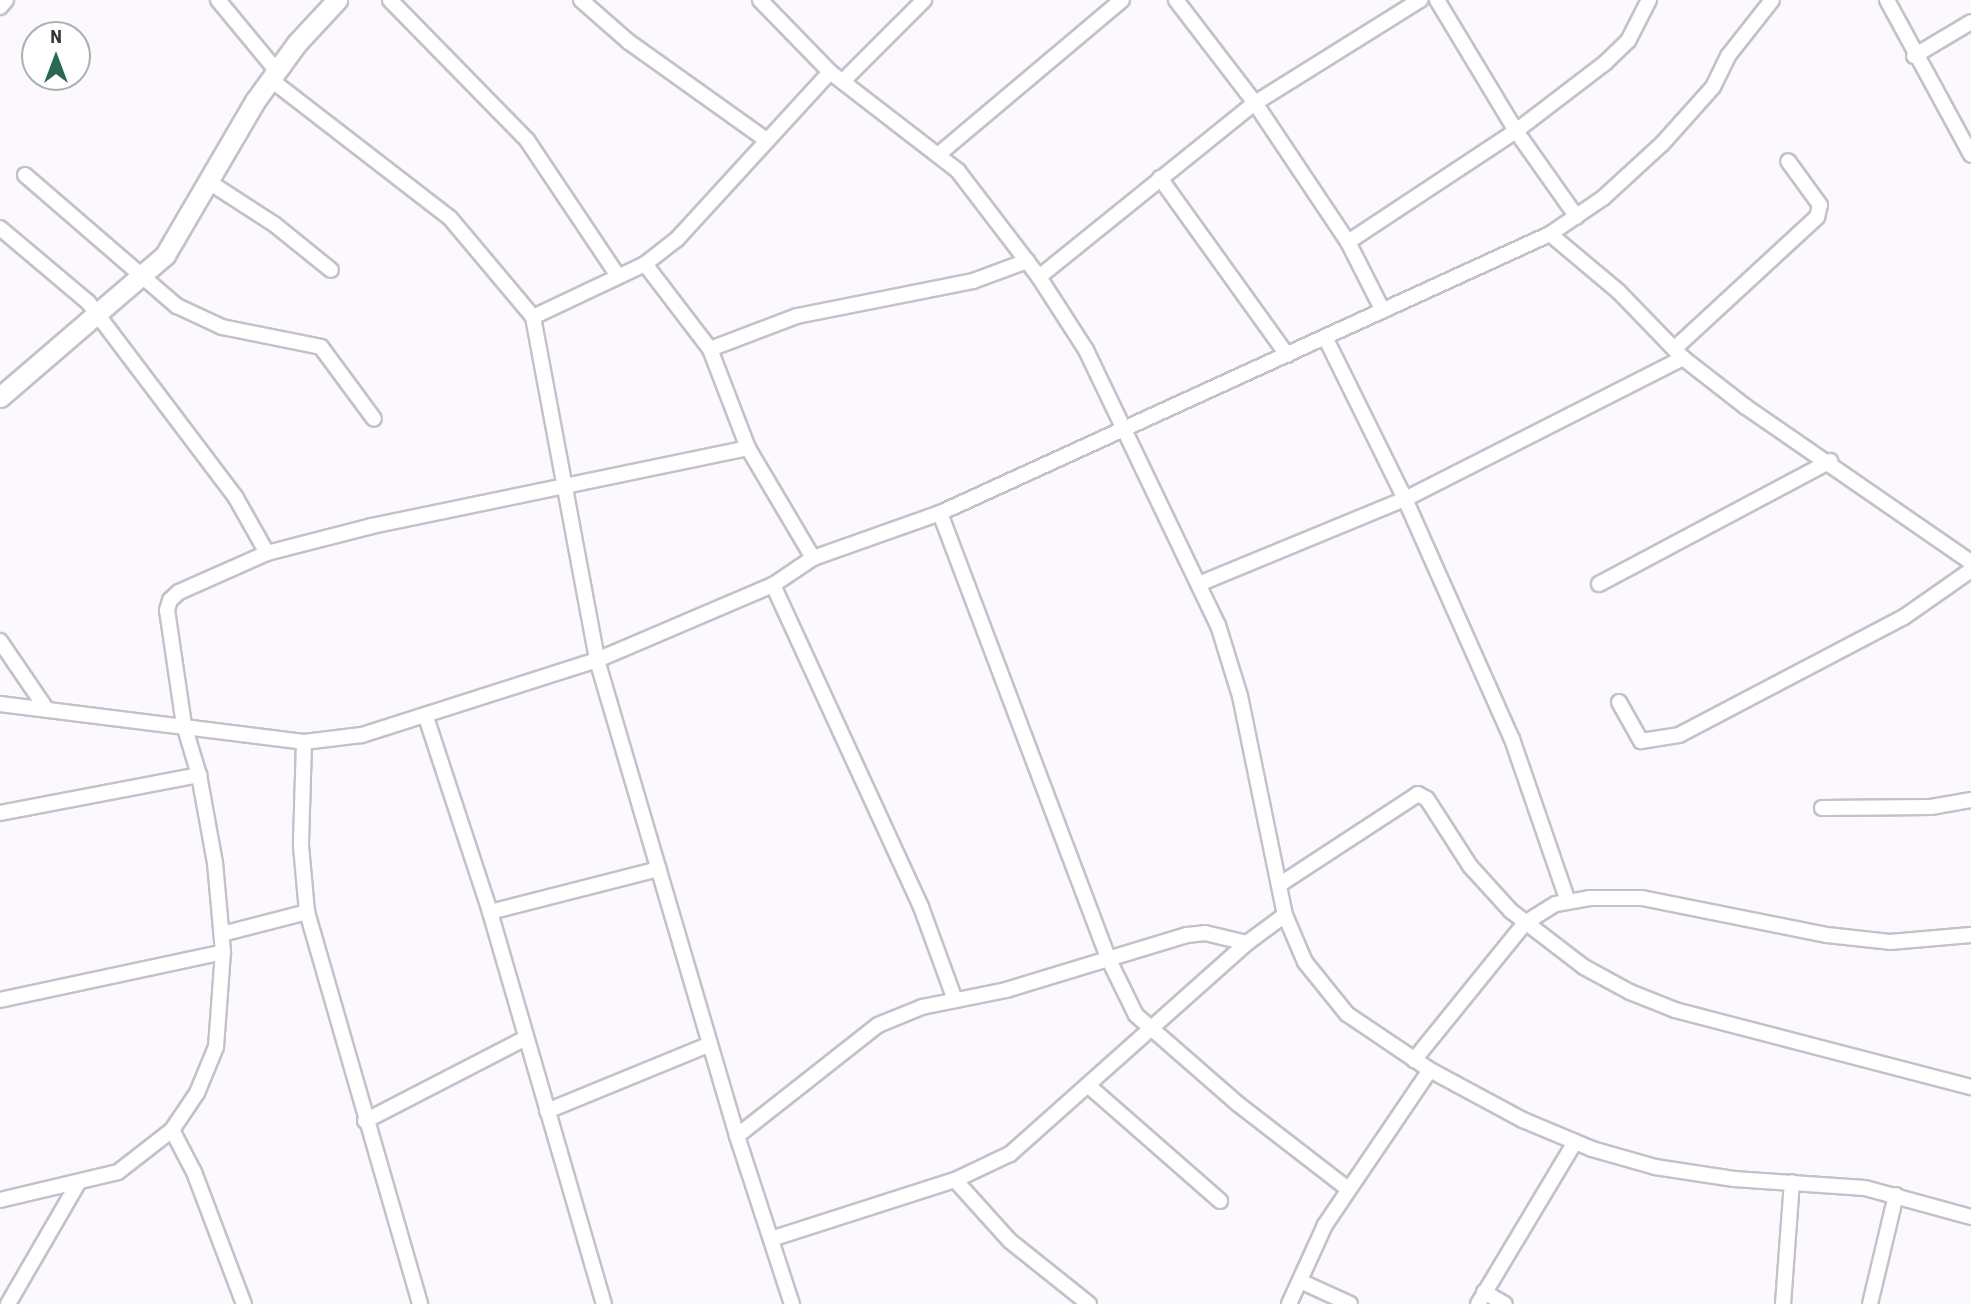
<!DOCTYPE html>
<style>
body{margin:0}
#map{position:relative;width:1971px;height:1304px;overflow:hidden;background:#fbf8fe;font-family:"Roboto Condensed",sans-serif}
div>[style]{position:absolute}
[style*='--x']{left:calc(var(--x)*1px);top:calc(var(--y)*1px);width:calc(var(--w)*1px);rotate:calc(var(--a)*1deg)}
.roads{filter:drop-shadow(2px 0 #c5c0ca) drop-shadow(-2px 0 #c5c0ca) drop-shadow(0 2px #c5c0ca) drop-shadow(0 -2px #c5c0ca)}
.street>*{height:14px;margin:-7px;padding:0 7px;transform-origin:7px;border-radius:7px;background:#fff}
.secondary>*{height:19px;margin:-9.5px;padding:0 9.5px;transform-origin:9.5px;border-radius:9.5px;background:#fff}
span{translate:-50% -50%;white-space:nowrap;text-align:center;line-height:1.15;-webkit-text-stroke:5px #fff;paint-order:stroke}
.north{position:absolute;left:21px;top:21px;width:70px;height:70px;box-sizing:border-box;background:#fff;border:2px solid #aeadaf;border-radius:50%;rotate:0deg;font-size:19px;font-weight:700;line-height:28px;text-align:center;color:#353337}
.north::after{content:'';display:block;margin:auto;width:24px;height:32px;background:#2b6854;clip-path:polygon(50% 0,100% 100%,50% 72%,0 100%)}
</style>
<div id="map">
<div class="roads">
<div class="street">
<div style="--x:218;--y:0;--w:91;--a:50.4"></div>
<div style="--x:390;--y:0;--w:196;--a:45.6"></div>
<div style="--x:527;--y:140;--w:164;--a:56.2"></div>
<div style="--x:581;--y:0;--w:64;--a:41.2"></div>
<div style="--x:629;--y:42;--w:167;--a:35.5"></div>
<div style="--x:760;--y:0;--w:100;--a:45.8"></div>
<div style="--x:830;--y:72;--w:162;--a:37.7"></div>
<div style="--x:958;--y:171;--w:133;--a:52.6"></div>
<div style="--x:1039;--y:277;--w:87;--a:57.2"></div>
<div style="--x:1086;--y:350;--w:305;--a:64.4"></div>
<div style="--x:1218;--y:625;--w:74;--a:72.8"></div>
<div style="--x:1240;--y:696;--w:224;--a:78.4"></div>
<div style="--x:1285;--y:915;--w:51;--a:66.9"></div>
<div style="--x:1305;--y:962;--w:67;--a:51.1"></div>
<div style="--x:1347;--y:1014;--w:100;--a:34"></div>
<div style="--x:1430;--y:1070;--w:106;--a:28.3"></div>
<div style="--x:1523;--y:1120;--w:75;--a:22.8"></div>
<div style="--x:1592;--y:1149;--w:66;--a:15.9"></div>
<div style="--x:1655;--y:1167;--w:80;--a:8.6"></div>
<div style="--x:1734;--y:1179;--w:131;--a:3.9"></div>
<div style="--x:1865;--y:1188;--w:110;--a:15.3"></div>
<div style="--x:1176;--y:0;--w:130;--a:52.5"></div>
<div style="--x:1255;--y:103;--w:167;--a:56.2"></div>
<div style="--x:1348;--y:242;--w:77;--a:63.1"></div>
<div style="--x:1437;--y:0;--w:153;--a:58.9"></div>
<div style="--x:1516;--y:131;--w:105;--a:54.7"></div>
<div style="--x:1887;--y:0;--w:176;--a:61.5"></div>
<div style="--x:0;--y:7;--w:9;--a:-49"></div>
<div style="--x:1914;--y:56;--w:66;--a:-30.8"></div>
<div style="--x:270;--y:79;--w:227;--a:37.7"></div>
<div style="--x:450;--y:218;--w:129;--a:50"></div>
<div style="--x:533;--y:317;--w:349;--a:79.4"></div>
<div style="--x:597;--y:660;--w:496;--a:73.6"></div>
<div style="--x:737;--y:1136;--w:177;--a:71.9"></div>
<div style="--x:843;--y:81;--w:115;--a:-45"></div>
<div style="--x:939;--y:154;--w:239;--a:-40.1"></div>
<div style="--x:25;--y:175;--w:201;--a:40.8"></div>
<div style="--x:177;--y:306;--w:50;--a:25"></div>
<div style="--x:222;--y:327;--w:101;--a:11.4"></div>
<div style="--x:321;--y:347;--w:89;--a:53.6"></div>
<div style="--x:1160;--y:178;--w:218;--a:54.3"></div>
<div style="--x:209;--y:182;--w:77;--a:32.9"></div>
<div style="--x:274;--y:224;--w:73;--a:38.9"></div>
<div style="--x:0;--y:228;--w:115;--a:40.1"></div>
<div style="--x:88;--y:302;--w:246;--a:52.9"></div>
<div style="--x:236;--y:498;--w:63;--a:60.6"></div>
<div style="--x:1550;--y:234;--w:90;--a:40"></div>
<div style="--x:1619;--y:292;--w:92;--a:45.9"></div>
<div style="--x:1683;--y:358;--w:80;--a:37.9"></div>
<div style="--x:1746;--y:407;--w:273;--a:34.6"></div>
<div style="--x:1348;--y:242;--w:201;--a:-33.5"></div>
<div style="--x:1516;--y:131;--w:112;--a:-37.4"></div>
<div style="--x:1605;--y:63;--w:32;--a:-44"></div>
<div style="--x:1628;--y:41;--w:46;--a:-62.9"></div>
<div style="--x:645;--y:264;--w:107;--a:52.6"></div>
<div style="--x:710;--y:349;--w:106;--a:69"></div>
<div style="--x:748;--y:448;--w:128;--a:59.4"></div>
<div style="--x:1039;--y:277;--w:277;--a:-38.9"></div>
<div style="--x:1255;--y:103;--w:195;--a:-32"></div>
<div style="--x:533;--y:317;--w:124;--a:-25.3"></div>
<div style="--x:645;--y:264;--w:41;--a:-38"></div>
<div style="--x:677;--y:239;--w:226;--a:-47.5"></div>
<div style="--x:1326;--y:339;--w:178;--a:63.7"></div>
<div style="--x:1405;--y:499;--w:263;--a:66"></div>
<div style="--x:1512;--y:739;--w:172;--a:71"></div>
<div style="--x:710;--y:349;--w:93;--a:-20.8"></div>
<div style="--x:797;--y:316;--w:179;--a:-11.2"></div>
<div style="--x:973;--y:281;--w:58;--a:-20.3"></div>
<div style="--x:1674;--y:349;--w:195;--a:-42.7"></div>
<div style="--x:1817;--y:217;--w:12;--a:-76"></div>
<div style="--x:1820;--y:205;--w:54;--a:-126"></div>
<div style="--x:940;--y:513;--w:478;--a:69.3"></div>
<div style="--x:1109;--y:960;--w:61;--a:63.9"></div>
<div style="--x:1136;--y:1015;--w:135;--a:41.1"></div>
<div style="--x:1238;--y:1104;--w:139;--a:37.7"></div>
<div style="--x:1201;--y:583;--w:221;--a:-22.4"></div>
<div style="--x:1405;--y:499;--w:312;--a:-26.9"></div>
<div style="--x:1599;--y:584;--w:262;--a:-28"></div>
<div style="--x:773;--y:585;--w:354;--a:65.3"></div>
<div style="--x:921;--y:907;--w:99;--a:69.9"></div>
<div style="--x:0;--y:641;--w:83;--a:55.7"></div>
<div style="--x:1619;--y:702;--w:45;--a:60.6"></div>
<div style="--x:1641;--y:741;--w:38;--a:-9"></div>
<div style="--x:1679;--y:735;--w:254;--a:-27.7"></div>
<div style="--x:1904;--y:617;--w:82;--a:-35"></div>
<div style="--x:0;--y:704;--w:306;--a:7.1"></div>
<div style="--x:304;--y:742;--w:58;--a:-6.9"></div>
<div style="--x:362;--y:735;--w:247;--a:-17.7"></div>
<div style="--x:597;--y:660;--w:191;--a:-23.1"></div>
<div style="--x:773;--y:585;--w:48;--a:-34"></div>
<div style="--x:813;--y:558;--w:135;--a:-19.5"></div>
<div style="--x:940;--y:513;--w:671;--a:-24.58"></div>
<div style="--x:1550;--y:234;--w:64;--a:-34.2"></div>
<div style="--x:1603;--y:198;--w:80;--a:-42.5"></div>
<div style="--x:1662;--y:144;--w:76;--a:-48.2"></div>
<div style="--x:1713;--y:87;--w:34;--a:-64"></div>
<div style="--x:1728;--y:56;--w:71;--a:-51.8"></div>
<div style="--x:426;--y:717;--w:205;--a:71.8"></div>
<div style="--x:490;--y:912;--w:408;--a:73.8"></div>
<div style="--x:304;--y:742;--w:104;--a:91.7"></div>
<div style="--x:301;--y:846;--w:66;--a:84.8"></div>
<div style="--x:307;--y:912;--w:408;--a:73.9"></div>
<div style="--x:1822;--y:808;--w:109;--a:-0.5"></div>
<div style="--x:1931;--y:807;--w:41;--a:-9.9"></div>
<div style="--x:0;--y:813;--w:203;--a:-10.8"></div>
<div style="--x:1279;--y:885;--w:166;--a:-33.2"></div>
<div style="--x:1418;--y:794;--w:10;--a:29"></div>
<div style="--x:1427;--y:799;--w:80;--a:57.3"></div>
<div style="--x:1470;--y:866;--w:61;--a:47.7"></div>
<div style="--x:1511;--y:911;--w:92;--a:37.5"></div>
<div style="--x:1584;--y:967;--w:52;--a:28.5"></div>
<div style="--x:1630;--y:992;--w:48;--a:21.8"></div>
<div style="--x:1675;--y:1010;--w:306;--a:14.6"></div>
<div style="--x:490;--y:912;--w:174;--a:-14.3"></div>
<div style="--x:222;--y:934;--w:88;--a:-14.5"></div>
<div style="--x:0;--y:1000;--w:228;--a:-12.1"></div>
<div style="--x:1414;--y:1060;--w:176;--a:-51"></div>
<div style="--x:1525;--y:923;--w:36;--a:-32"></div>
<div style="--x:1556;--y:904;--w:34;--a:-10"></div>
<div style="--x:1589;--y:898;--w:53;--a:0"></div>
<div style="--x:1642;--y:898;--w:189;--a:11.3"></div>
<div style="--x:1827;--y:935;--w:63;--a:6.3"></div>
<div style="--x:1890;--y:942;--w:81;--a:-4.9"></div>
<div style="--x:1090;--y:1087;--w:173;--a:41.2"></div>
<div style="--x:547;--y:1111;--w:176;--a:-22.3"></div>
<div style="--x:365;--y:1121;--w:181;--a:-27.3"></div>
<div style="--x:172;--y:1130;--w:47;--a:62.4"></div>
<div style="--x:194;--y:1172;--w:141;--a:69.3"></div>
<div style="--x:737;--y:1136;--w:179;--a:-38.2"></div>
<div style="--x:878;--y:1025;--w:48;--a:-22.2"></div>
<div style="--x:922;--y:1007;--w:86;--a:-11.4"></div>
<div style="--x:1006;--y:990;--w:189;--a:-16.9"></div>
<div style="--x:1187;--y:935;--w:18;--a:-6"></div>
<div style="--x:1205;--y:933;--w:43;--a:13.4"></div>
<div style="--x:955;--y:1180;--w:82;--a:48"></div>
<div style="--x:1010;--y:1241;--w:101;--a:38.6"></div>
<div style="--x:0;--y:1200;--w:121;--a:-13.3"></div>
<div style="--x:118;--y:1172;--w:68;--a:-37.9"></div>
<div style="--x:172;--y:1130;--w:45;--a:-56"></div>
<div style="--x:197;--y:1093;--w:50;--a:-67.6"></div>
<div style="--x:216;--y:1047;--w:95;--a:-85.8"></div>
<div style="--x:223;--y:952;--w:89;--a:-95.1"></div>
<div style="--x:215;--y:863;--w:89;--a:-100.3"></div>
<div style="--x:199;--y:775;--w:52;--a:-106.7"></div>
<div style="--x:184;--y:725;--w:116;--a:-98.4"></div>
<div style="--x:167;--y:610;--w:10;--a:-73"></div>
<div style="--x:170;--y:600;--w:12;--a:-42"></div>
<div style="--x:179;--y:592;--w:96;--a:-23.9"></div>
<div style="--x:267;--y:553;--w:108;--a:-14.4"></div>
<div style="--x:372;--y:526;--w:384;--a:-11.7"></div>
<div style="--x:771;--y:1239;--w:193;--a:-17.8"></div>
<div style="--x:955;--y:1180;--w:61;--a:-25.3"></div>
<div style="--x:1010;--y:1154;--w:317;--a:-41.7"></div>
<div style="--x:1247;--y:943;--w:47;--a:-36.4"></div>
<div style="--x:1300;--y:1281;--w:55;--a:24.7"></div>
<div style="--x:1484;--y:1292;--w:24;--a:30"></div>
<div style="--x:8;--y:1304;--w:138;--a:-59.9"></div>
<div style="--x:1289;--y:1304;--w:87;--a:-65.5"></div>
<div style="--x:1325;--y:1225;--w:187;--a:-55.9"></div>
<div style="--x:1478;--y:1304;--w:189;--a:-59.1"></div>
<div style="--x:1783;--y:1304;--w:122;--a:-85.8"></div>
<div style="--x:1870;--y:1304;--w:112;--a:-76.6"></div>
</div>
<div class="secondary">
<div style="--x:0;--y:397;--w:218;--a:-40.7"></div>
<div style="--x:165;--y:255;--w:178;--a:-59.7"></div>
<div style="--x:255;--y:101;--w:72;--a:-54.1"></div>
<div style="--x:297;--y:43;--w:59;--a:-47.1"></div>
</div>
</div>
<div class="north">N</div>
</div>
